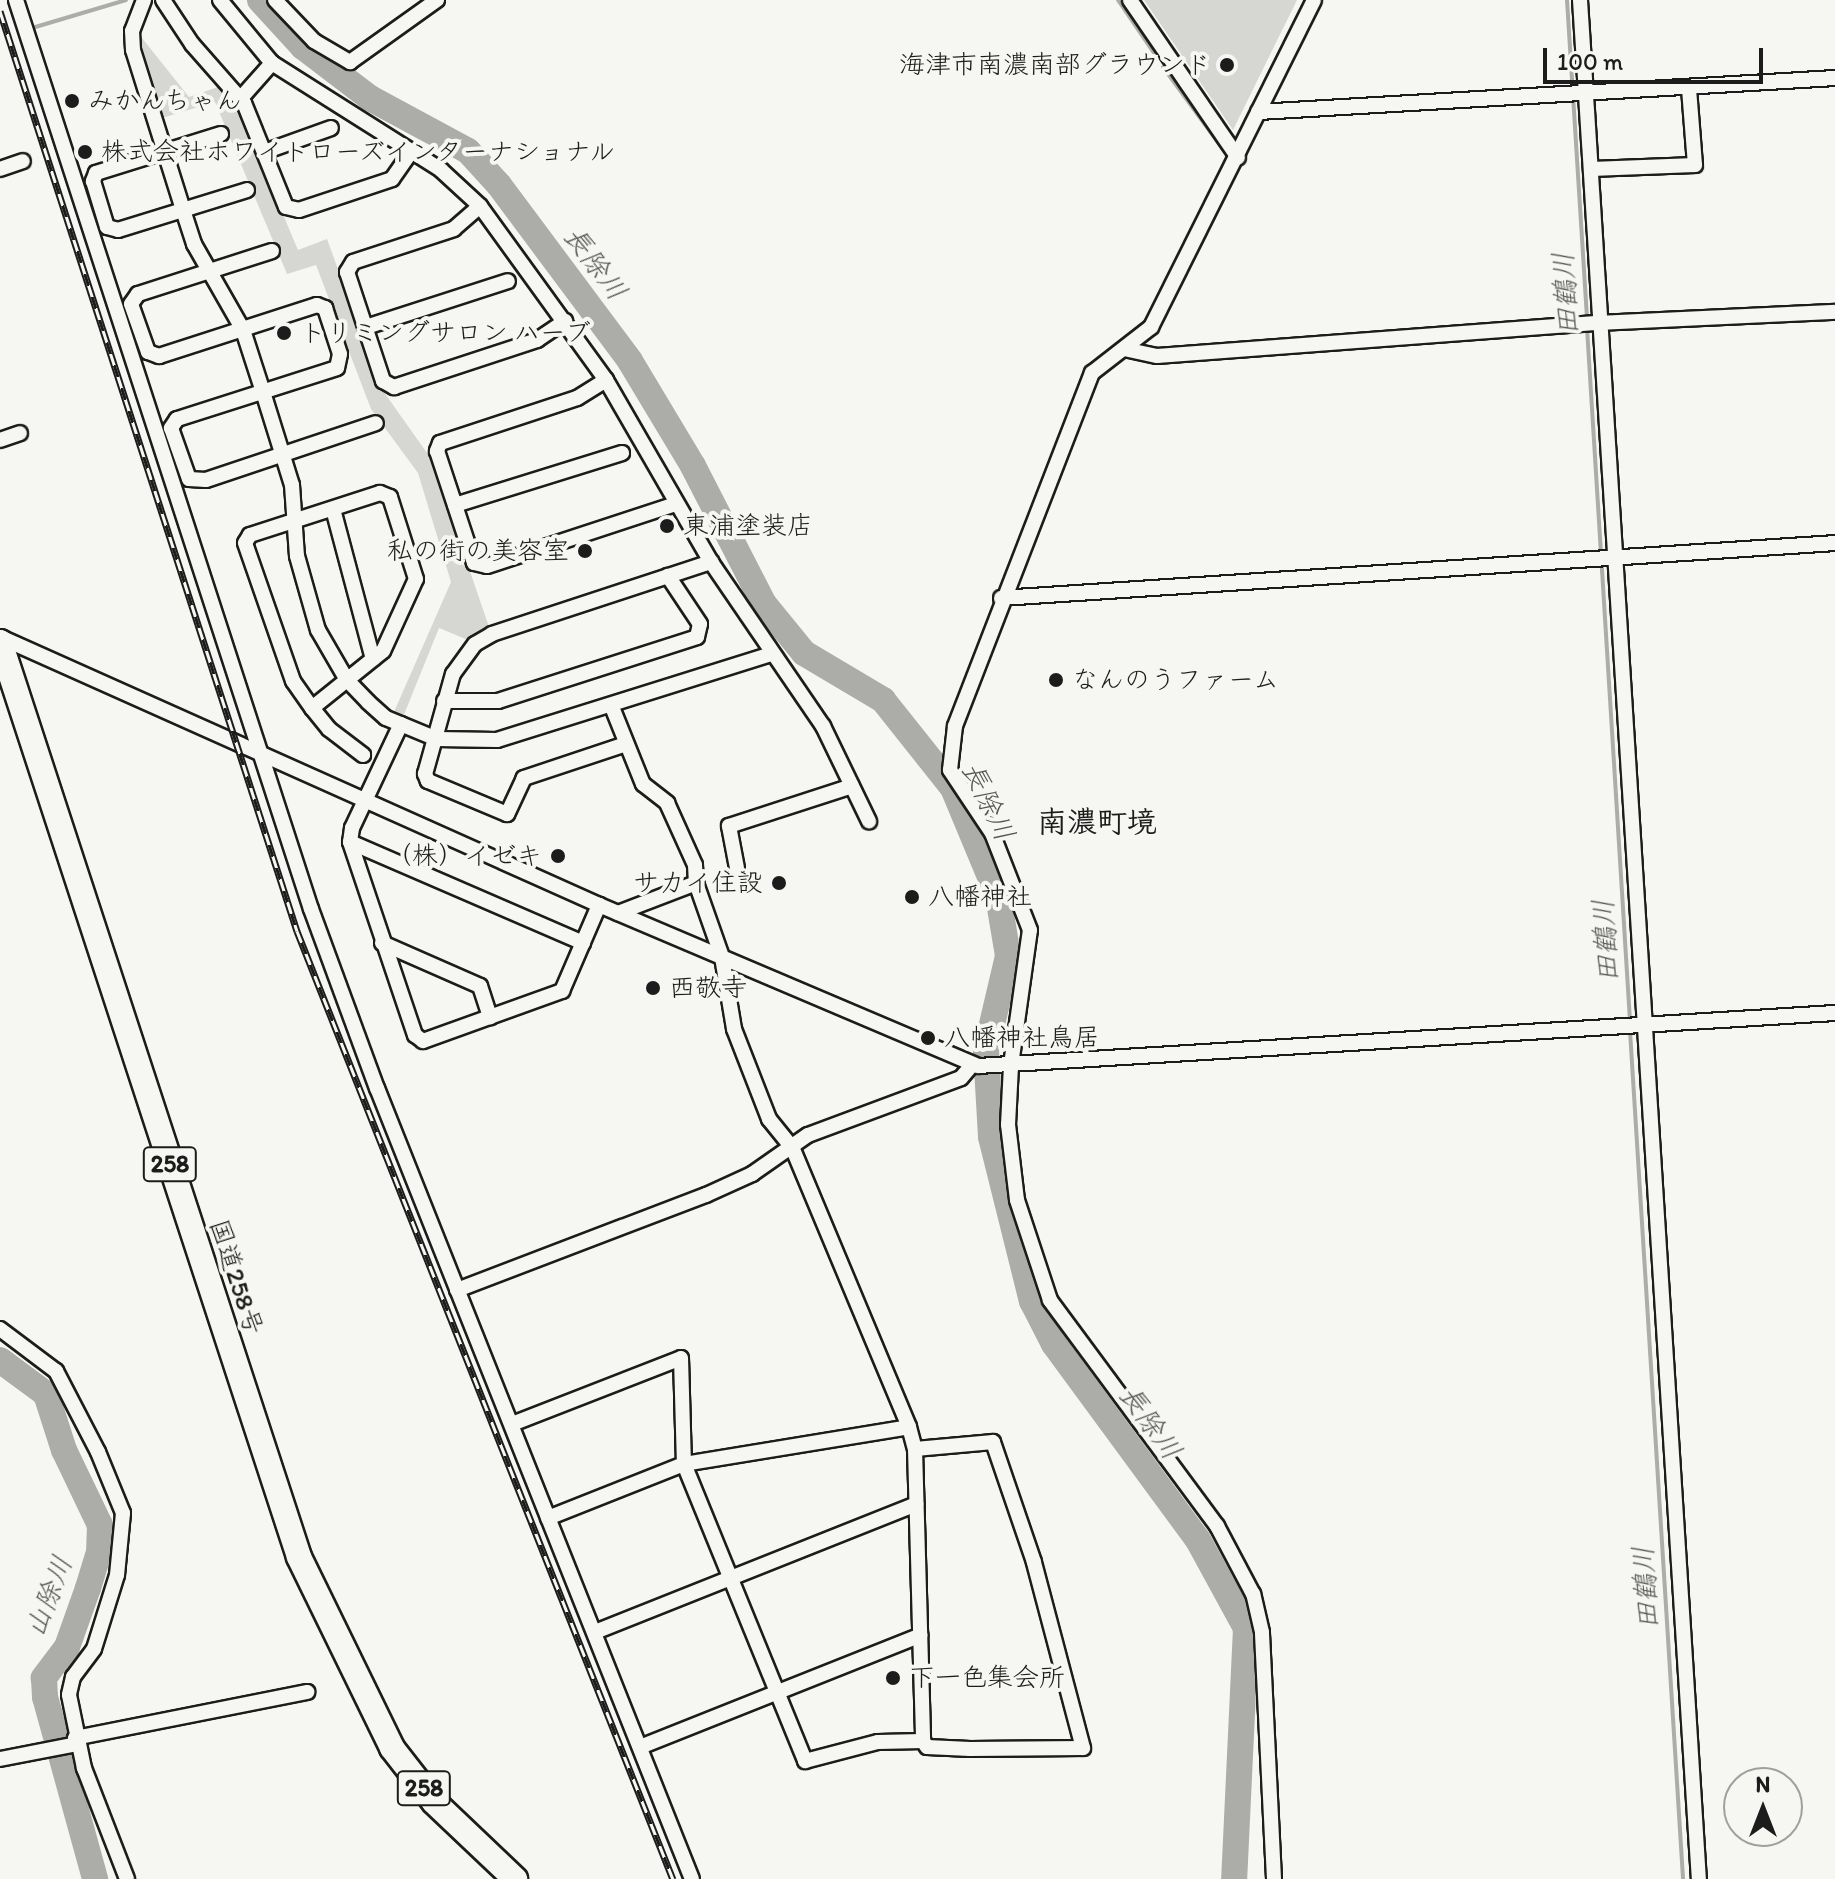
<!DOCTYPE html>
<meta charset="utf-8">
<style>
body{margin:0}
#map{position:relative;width:1835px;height:1879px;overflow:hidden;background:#f6f6f2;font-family:Itim,"Klee One",sans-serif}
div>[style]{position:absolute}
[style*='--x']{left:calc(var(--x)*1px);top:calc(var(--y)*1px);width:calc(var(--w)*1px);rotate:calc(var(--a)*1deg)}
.green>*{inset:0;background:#d6d6d2}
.stream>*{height:4px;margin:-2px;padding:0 2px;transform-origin:2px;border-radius:2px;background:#acaca9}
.river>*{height:26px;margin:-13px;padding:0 13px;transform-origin:13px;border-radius:13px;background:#acaca9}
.roads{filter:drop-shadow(2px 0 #1c1c1c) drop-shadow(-2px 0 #1c1c1c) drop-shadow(0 2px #1c1c1c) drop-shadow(0 -2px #1c1c1c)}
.minor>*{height:14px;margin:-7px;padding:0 7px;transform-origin:7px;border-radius:7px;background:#f6f6f2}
.trunk>*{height:24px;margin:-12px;padding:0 12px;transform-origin:12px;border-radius:12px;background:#f6f6f2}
.rail>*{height:7px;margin-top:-3.5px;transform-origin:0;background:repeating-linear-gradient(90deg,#f6f6f2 0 12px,#1c1c1c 0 24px);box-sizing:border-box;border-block:2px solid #1c1c1c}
.dots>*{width:22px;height:22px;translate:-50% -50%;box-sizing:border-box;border:4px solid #f6f6f2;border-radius:50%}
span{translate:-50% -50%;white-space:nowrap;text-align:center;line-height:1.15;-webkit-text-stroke:8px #f6f6f2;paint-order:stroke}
.shield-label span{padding:2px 6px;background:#f6f6f2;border:2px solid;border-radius:6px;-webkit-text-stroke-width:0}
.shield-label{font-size:24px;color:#1c1c1c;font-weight:700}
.poi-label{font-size:26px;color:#1c1c1c}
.right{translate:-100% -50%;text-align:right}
.left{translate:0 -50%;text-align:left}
.street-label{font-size:26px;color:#1c1c1c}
.water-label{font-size:28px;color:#565654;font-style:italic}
.quarter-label{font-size:30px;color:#1c1c1c;font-weight:700}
.north{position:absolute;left:1723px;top:1767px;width:80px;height:80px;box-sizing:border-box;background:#f6f6f2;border:2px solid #9f9f9c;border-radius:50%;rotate:0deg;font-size:22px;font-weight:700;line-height:32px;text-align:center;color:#1c1c1c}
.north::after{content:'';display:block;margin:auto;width:28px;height:36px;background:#1c1c1c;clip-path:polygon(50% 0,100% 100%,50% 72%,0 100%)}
.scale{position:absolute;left:1543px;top:48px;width:220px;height:36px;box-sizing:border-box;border:4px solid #1c1c1c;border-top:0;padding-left:10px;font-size:24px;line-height:28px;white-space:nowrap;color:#1c1c1c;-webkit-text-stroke:6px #f6f6f2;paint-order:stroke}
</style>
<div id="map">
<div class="green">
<div style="clip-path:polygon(1144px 0,1297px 0,1233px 130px)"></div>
<div style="clip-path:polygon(138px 33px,189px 97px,218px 87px,237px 106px,298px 250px,327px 239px,381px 388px,432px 460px,489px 627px,468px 640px,439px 628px,403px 717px,394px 712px,451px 582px,418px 473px,371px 409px,316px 265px,287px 274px,215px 102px,162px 118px)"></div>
</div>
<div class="stream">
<div style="--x:1118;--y:0;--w:64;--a:55.8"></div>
<div style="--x:1567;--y:0;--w:321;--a:86.4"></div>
<div style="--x:32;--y:28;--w:98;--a:-16.6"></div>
<div style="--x:1163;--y:67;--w:105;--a:53.9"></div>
<div style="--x:1587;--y:328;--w:695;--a:86.45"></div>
<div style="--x:1630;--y:1031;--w:850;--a:86.42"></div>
</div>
<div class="river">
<div style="--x:260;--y:0;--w:64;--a:47.5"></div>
<div style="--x:303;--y:47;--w:84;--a:37.3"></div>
<div style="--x:370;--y:98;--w:111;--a:28.4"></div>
<div style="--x:468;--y:151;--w:46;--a:47.6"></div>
<div style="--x:499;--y:185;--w:219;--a:53.3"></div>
<div style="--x:630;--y:361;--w:122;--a:59"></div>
<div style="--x:693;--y:466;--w:155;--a:62.8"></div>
<div style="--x:764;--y:604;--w:63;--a:50.8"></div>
<div style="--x:804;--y:653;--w:92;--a:30.7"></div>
<div style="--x:883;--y:700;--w:112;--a:51.5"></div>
<div style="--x:953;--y:788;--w:117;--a:67.4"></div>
<div style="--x:998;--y:896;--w:61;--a:80.5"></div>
<div style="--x:1008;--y:956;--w:97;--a:103.2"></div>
<div style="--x:986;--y:1050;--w:87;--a:86.7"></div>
<div style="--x:991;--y:1137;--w:169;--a:76"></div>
<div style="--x:1032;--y:1301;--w:48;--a:62.9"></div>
<div style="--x:1054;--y:1344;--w:243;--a:53.7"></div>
<div style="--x:1198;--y:1540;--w:100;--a:61.4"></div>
<div style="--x:1246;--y:1628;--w:251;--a:92.7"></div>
<div style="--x:0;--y:1360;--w:57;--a:36.5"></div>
<div style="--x:46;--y:1394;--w:59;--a:72.2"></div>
<div style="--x:64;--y:1450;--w:83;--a:64.4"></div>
<div style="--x:100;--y:1525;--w:27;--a:92"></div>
<div style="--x:99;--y:1552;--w:38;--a:107"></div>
<div style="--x:88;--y:1588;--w:63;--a:109.6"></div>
<div style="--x:67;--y:1647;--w:39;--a:127"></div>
<div style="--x:44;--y:1678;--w:19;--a:87"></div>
<div style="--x:45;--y:1697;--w:189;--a:74.6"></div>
</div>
<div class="roads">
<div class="minor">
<div style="--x:16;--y:0;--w:956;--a:72.02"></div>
<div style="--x:311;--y:909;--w:191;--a:69.8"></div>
<div style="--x:377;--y:1088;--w:851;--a:68.29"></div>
<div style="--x:144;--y:0;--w:33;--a:111"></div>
<div style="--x:132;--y:31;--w:19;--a:87"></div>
<div style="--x:133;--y:50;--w:168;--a:72.6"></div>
<div style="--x:183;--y:210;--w:36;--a:72"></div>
<div style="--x:194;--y:244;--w:99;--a:60.3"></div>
<div style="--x:243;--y:330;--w:65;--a:72.1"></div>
<div style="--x:263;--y:392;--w:97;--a:72.7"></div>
<div style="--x:292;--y:485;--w:71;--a:86"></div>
<div style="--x:297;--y:556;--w:77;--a:74.2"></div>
<div style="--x:318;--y:630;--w:58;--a:59.9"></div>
<div style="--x:347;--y:680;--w:30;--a:46"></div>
<div style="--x:368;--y:702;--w:24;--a:42"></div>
<div style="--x:386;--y:718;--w:55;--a:22.4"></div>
<div style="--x:437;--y:739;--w:60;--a:1"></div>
<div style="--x:497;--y:740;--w:287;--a:-17.4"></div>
<div style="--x:163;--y:0;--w:53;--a:56.6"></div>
<div style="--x:192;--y:44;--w:79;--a:48.6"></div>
<div style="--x:244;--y:103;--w:112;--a:68"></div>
<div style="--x:286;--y:207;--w:13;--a:13"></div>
<div style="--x:299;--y:210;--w:98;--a:-18.4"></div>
<div style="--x:392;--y:179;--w:33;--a:-55"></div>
<div style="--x:220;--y:0;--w:82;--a:50.5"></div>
<div style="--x:272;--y:63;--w:200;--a:32.3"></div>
<div style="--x:441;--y:170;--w:53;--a:42.7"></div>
<div style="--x:480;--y:206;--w:215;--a:54.1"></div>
<div style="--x:606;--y:380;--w:210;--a:60"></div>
<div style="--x:711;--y:562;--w:199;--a:55.7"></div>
<div style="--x:823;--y:726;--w:106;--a:64.2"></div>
<div style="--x:275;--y:0;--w:57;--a:46.4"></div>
<div style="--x:314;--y:41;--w:42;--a:30.3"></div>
<div style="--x:350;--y:62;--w:107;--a:-35.5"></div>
<div style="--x:1130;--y:0;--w:191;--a:55.6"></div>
<div style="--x:1580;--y:0;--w:1883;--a:86.38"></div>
<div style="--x:241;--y:98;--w:47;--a:-48.5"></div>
<div style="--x:1258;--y:112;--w:578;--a:-3.37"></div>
<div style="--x:221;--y:134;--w:131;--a:162.7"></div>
<div style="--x:96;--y:173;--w:9;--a:111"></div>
<div style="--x:93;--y:181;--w:48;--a:73.1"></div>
<div style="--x:107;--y:227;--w:11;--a:15"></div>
<div style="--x:118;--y:230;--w:135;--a:-17.2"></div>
<div style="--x:264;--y:152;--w:71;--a:-19.7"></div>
<div style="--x:0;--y:169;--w:24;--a:-19"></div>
<div style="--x:1591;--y:169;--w:104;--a:-2.2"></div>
<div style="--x:1695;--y:165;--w:77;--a:-94.5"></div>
<div style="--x:480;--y:206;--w:35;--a:139"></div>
<div style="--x:454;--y:229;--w:106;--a:161.9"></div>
<div style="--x:353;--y:262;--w:12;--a:121"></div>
<div style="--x:347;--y:272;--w:115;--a:71.7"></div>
<div style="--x:383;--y:381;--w:13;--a:29"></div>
<div style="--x:394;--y:387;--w:151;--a:-18.2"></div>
<div style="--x:537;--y:340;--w:34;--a:-34"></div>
<div style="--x:272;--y:251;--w:141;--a:162.2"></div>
<div style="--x:138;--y:294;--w:12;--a:125"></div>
<div style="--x:131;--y:304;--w:51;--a:70.5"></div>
<div style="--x:148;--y:352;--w:12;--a:20"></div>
<div style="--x:159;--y:356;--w:166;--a:-17.9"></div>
<div style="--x:317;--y:305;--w:9;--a:21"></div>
<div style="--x:325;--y:308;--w:48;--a:71.9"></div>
<div style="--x:340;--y:354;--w:14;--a:102"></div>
<div style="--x:337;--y:368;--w:168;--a:162.3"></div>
<div style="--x:177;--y:419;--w:11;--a:124"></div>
<div style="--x:171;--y:428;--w:54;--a:70.6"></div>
<div style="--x:189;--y:479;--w:17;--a:3"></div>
<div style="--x:206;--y:480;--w:179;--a:-18.5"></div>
<div style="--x:366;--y:327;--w:149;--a:-17.9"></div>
<div style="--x:1124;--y:349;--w:34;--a:12"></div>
<div style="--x:1157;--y:356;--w:443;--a:-4.3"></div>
<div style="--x:1599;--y:323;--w:236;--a:-2.7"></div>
<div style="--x:606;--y:380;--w:34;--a:148"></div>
<div style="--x:577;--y:398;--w:144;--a:161.8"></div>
<div style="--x:440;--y:443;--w:9;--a:111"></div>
<div style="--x:437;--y:451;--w:118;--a:71.7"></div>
<div style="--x:474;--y:563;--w:13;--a:13"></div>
<div style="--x:487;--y:566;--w:199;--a:-18.2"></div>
<div style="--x:0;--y:440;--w:21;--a:-19"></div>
<div style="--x:455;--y:505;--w:175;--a:-17.3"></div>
<div style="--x:333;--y:509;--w:155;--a:75.1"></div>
<div style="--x:1001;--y:598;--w:836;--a:-3.77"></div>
<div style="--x:0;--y:637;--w:656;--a:24.1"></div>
<div style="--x:599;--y:905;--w:412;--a:23"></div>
<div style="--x:978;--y:1066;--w:859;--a:-3.54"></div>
<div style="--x:444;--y:701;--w:54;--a:0"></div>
<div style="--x:498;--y:701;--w:209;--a:-17.8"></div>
<div style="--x:697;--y:637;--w:13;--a:-77"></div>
<div style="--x:700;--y:624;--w:58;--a:-123.7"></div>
<div style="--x:612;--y:707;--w:83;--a:68.1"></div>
<div style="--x:643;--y:784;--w:31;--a:38"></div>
<div style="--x:667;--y:803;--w:68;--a:65.7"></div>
<div style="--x:695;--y:865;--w:18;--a:87"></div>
<div style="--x:696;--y:883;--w:78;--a:70.6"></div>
<div style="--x:722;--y:957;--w:73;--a:80.5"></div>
<div style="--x:734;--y:1029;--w:97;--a:68.7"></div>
<div style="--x:769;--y:1119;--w:36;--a:51"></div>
<div style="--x:792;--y:1147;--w:303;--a:67.3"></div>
<div style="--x:909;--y:1427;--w:23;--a:75"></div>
<div style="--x:915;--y:1449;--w:292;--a:88.4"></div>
<div style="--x:923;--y:1741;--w:7;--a:56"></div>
<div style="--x:927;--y:1747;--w:43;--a:2.7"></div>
<div style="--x:970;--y:1749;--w:113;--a:-0.5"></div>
<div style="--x:1083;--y:1748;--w:192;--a:-104.8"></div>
<div style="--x:1034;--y:1562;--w:127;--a:-108.9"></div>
<div style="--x:993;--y:1442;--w:78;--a:174.9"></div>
<div style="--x:312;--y:708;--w:91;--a:-38.8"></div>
<div style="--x:383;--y:651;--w:79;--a:-65.4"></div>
<div style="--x:416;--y:579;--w:86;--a:-107.6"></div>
<div style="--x:390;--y:497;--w:11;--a:-158"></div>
<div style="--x:380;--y:493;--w:137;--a:162.1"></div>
<div style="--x:250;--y:535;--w:9;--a:122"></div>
<div style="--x:245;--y:543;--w:146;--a:70.8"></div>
<div style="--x:293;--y:681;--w:33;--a:55"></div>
<div style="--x:312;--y:708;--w:27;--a:51"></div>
<div style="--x:329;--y:729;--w:43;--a:37.4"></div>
<div style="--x:401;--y:724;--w:115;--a:115.2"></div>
<div style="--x:352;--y:828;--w:14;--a:98"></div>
<div style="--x:350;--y:842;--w:204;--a:71.4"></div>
<div style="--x:415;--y:1035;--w:10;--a:37"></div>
<div style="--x:423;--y:1041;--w:148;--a:-19.8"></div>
<div style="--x:562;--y:991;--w:94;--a:-66.7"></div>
<div style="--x:626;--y:744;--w:108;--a:161.6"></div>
<div style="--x:524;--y:778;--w:40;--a:115"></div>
<div style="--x:507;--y:814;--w:86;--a:-157.3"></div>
<div style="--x:428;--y:781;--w:8;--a:-113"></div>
<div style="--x:425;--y:774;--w:104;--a:-74.4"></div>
<div style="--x:453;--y:674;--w:37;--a:-54"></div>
<div style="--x:475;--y:644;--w:20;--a:-30"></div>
<div style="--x:492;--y:634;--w:231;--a:-18.2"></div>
<div style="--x:350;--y:842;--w:254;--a:23.4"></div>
<div style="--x:737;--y:868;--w:43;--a:-100.8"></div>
<div style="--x:729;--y:826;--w:129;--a:-18"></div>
<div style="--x:618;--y:913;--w:84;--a:-21"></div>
<div style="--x:382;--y:943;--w:107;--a:23.7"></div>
<div style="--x:480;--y:986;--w:33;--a:72"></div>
<div style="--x:457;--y:1290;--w:267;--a:-20.9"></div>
<div style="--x:706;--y:1195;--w:51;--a:-24.5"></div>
<div style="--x:752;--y:1174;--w:68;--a:-34.9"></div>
<div style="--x:808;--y:1135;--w:163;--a:-20.4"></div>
<div style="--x:961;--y:1078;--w:17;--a:-50"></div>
<div style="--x:0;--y:1329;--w:70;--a:36.9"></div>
<div style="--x:56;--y:1371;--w:91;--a:62.6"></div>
<div style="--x:98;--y:1452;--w:66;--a:67.7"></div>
<div style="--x:123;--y:1513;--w:62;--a:95.5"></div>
<div style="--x:117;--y:1575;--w:77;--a:107.3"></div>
<div style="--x:94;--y:1649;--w:35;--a:127"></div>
<div style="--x:73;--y:1677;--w:18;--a:103"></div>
<div style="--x:69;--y:1695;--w:75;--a:78.4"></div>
<div style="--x:84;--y:1768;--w:119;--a:68.8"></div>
<div style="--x:512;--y:1424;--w:181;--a:-21.3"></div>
<div style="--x:681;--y:1358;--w:106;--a:88.4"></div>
<div style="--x:684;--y:1464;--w:321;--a:67.8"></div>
<div style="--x:805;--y:1761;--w:75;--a:-14.6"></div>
<div style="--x:878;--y:1742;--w:45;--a:-1.3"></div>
<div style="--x:548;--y:1518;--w:146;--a:-21.7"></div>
<div style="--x:684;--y:1464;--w:228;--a:-9.3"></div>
<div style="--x:595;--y:1632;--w:346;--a:-21.7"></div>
<div style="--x:75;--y:1738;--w:237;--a:-11.2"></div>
<div style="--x:640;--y:1747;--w:302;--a:-21.7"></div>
<div style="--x:0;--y:1759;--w:78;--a:-11"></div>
<div style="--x:1274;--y:1879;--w:247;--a:-92.8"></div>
<div style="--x:1262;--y:1632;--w:39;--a:-103"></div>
<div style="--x:1253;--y:1594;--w:77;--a:-117.9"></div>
<div style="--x:1217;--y:1526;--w:281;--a:-126.5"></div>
<div style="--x:1050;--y:1300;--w:105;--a:-108.3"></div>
<div style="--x:1017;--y:1200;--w:76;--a:-96.8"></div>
<div style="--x:1008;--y:1125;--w:60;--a:-87.1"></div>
<div style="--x:1011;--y:1065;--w:136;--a:-82"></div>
<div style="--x:1030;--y:930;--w:104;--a:-111.4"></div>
<div style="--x:992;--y:833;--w:76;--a:-123.7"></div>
<div style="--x:950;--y:770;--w:44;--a:-83.5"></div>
<div style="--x:955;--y:726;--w:379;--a:-68.8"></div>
<div style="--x:1092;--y:373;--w:75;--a:-37.9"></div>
<div style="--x:1151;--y:327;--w:365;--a:-63.5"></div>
</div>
<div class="trunk">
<div style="--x:0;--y:642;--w:963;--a:71.9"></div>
<div style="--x:299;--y:1557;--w:212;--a:64"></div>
<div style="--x:392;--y:1748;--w:68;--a:52.1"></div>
<div style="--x:434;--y:1802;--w:112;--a:43.5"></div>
</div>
</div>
<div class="rail">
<div style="--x:0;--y:11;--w:967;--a:72.11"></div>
<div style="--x:297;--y:931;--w:1020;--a:68.37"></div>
</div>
<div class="dots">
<div style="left:1227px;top:65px;background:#1c1c1c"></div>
<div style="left:72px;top:101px;background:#1c1c1c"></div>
<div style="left:85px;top:152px;background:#1c1c1c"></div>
<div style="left:284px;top:333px;background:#1c1c1c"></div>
<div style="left:667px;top:526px;background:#1c1c1c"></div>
<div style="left:585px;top:551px;background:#1c1c1c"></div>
<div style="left:1056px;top:680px;background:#1c1c1c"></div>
<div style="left:558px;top:856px;background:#1c1c1c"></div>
<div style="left:779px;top:883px;background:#1c1c1c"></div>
<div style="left:912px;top:897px;background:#1c1c1c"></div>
<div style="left:653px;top:988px;background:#1c1c1c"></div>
<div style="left:928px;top:1038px;background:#1c1c1c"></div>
<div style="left:893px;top:1678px;background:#1c1c1c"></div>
</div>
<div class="shield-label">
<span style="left:170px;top:1164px">258</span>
<span style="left:424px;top:1788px">258</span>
</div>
<div class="poi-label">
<span class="right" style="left:1211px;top:65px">海津市南濃南部グラウンド</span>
<span class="left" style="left:88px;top:101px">みかんちゃん</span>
<span class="left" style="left:101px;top:152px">株式会社ホワイトローズインターナショナル</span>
<span class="left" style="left:300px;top:333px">トリミングサロン ハーブ</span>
<span class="left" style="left:683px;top:526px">東浦塗装店</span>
<span class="right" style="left:569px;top:551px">私の街の美容室</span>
<span class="left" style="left:1072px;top:680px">なんのうファーム</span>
<span class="right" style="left:542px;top:856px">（株）イゼキ</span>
<span class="right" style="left:763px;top:883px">サカイ住設</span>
<span class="left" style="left:928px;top:897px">八幡神社</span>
<span class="left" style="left:669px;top:988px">西敬寺</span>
<span class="left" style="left:944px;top:1038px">八幡神社鳥居</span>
<span class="left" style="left:909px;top:1678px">下一色集会所</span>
</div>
<div class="street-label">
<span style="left:236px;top:1277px;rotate:72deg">国道258号</span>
</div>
<div class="water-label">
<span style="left:596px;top:263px;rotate:53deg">長除川</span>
<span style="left:1565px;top:294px;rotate:-94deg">田鶴川</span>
<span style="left:989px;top:801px;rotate:64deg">長除川</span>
<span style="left:1605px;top:941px;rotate:-94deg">田鶴川</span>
<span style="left:1151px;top:1422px;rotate:54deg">長除川</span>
<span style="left:1645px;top:1588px;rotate:-94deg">田鶴川</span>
<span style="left:48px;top:1596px;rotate:-69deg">山除川</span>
</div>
<div class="quarter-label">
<span style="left:1097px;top:822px">南濃町境</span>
</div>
<div class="north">N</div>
<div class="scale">100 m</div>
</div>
